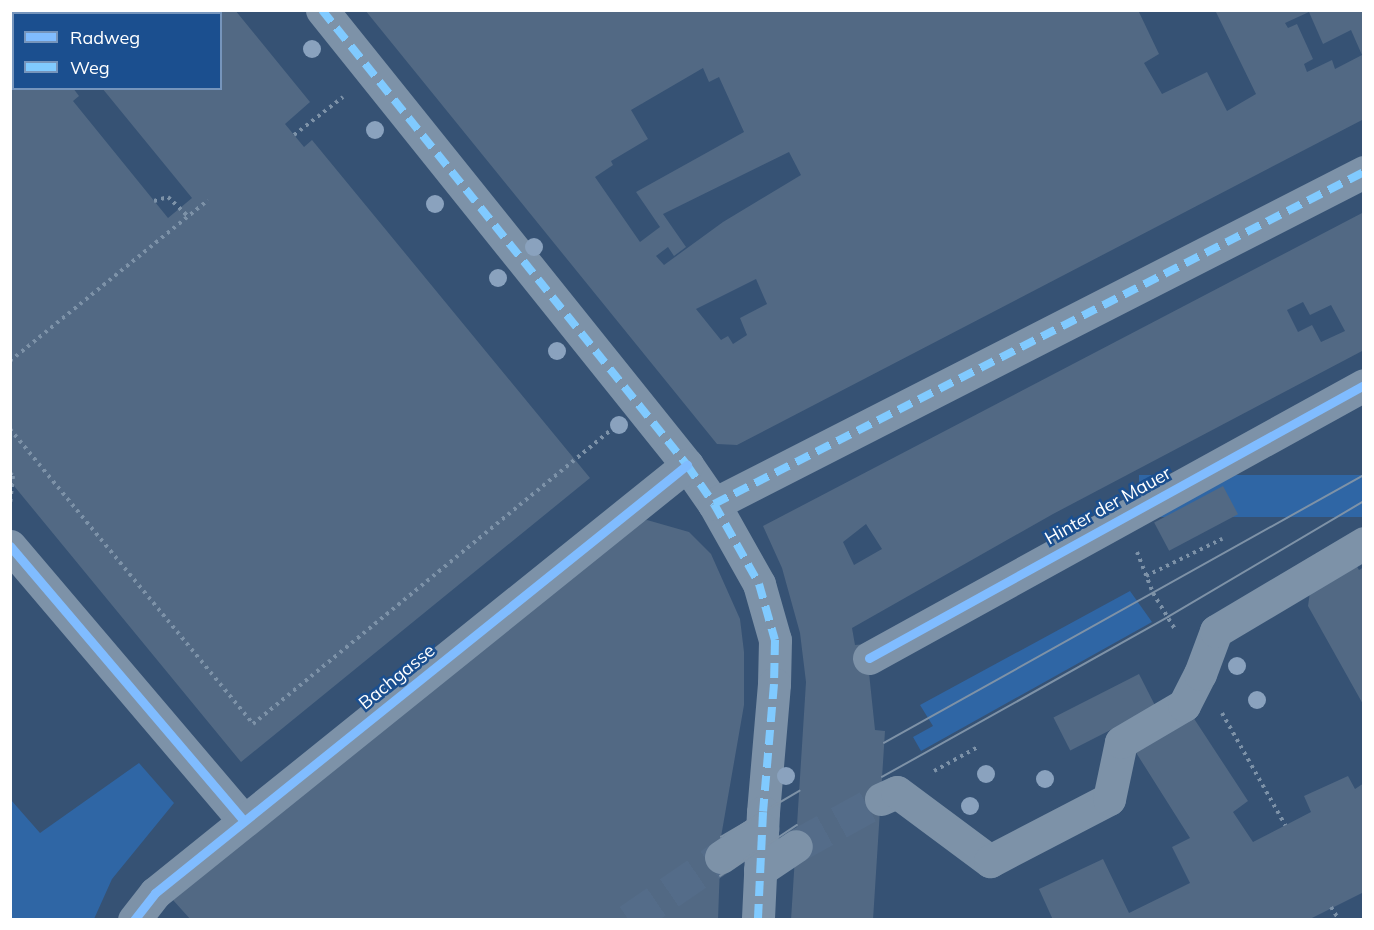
<!DOCTYPE html>
<style>
body{margin:0}
#map{position:relative;width:1374px;height:930px;overflow:hidden;background:#365274;font-family:Mulish,sans-serif}
div>[style]{position:absolute}
[style*='--x']{left:calc(var(--x)*1px);top:calc(var(--y)*1px);width:calc(var(--w)*1px);rotate:calc(var(--a)*1deg)}
.green>*{inset:0;background:#2f66a5;transform-origin:0 0}
.building>*{inset:0;background:#526984;transform-origin:0 0}
.minor-tunnel>*{height:33px;margin-top:-16.5px;transform-origin:0;background:repeating-linear-gradient(90deg,#546c89 0 33px,transparent 0 49px)}
.path>*{height:4px;margin-top:-2px;transform-origin:0;background:repeating-linear-gradient(90deg,#7d92a8 0 3px,transparent 0 7.5px)}
.minor>*{height:33px;margin:-16.5px;padding:0 16.5px;transform-origin:16.5px;border-radius:16.5px;background:#7d92a8}
.tram>*{height:1.5px;margin:-0.75px;padding:0 0.75px;transform-origin:0.75px;border-radius:0.75px;background:#7e92a7}
.quiet>*{height:8px;margin-top:-4px;transform-origin:0;background:repeating-linear-gradient(90deg,#80caff 0 15px,transparent 0 23px)}
.cycleway>*{height:9px;margin:-4.5px;padding:0 4.5px;transform-origin:4.5px;border-radius:4.5px;background:#80bcff}
.trees>*{width:18px;height:18px;margin:-9px;border-radius:50%;background:#8aa2be}
span{translate:-50% -50%;white-space:nowrap;text-align:center;line-height:1.15;-webkit-text-stroke:5px #1b4f8f;paint-order:stroke}
.street-label{font-size:18px;color:#fff}
.frame{position:absolute;inset:0;border:12px solid #fff;pointer-events:none}
.legend{position:absolute;left:12px;top:12px;width:210px;height:78px;box-sizing:border-box;background:#1b4f8f;border:2px solid #7695bc;margin:0;padding:8px 10px;list-style:none;font-size:18px;color:#fff}
.legend li{display:flex;align-items:center;gap:12px;height:30px}
.legend b{width:30px;border:2px solid #7695bc}
</style>
<div id="map">
<div class="green">
<div style="left:1363px;top:475px;width:42px;height:224px;rotate:90deg"></div>
<div style="clip-path:polygon(1130px 591px,1152px 622px,921px 751px,913px 737px,933px 726px,920px 705px)"></div>
<div style="clip-path:polygon(139px 763px,174px 803px,112px 879px,94px 919px,11px 919px,11px 800px,40px 833px)"></div>
</div>
<div class="building">
<div style="left:41px;top:10px;width:40px;height:5px"></div>
<div style="clip-path:polygon(107px 10px,235px 10px,310px 102px,285px 124px,304px 147px,312px 140px,590px 478px,241px 762px,10px 481px,10px 12px,14px 16px,14px 88px,73px 88px,79px 96px,73px 101px,168px 218px,192px 198px,102px 88px,220px 88px,220px 14px,104px 14px)"></div>
<div style="clip-path:polygon(evenodd,365px 10px,1138px 10px,1159px 54px,1144px 63px,1162px 94px,1207px 72px,1227px 111px,1256px 94px,1215px 10px,1364px 10px,1364px 119px,737px 445px,717px 444px,365px 10px,1309px 12px,1323px 44px,1351px 30px,1362px 55px,1335px 69px,1332px 60px,1307px 72px,1304px 64px,1313px 59px,1297px 24px,1288px 28px,1285px 23px,1309px 12px,365px 10px,703px 68px,709px 82px,719px 77px,744px 132px,636px 192px,660px 227px,640px 242px,595px 177px,613px 165px,611px 161px,648px 139px,631px 110px,703px 68px,365px 10px,789px 152px,801px 175px,723px 222px,664px 265px,656px 256px,668px 247px,674px 256px,686px 247px,663px 214px,789px 152px,365px 10px,756px 279px,767px 304px,740px 318px,747px 335px,733px 344px,728px 336px,721px 340px,696px 309px,756px 279px)"></div>
<div style="clip-path:polygon(evenodd,1364px 212px,1364px 350px,1053px 514px,852px 628px,855px 645px,866px 644px,875px 730px,885px 731px,873px 920px,791px 920px,806px 682px,800px 633px,782px 568px,763px 526px,1364px 212px,1303px 302px,1310px 315px,1331px 305px,1345px 331px,1321px 342px,1312px 325px,1298px 332px,1287px 310px,1303px 302px,1364px 212px,866px 524px,882px 549px,854px 565px,843px 542px,866px 524px)"></div>
<div style="left:1223px;top:486px;width:32px;height:78px;rotate:62deg"></div>
<div style="clip-path:polygon(647px 520px,689px 532px,711px 554px,740px 619px,744px 652px,744px 705px,721px 837px,718px 920px,191px 920px,173px 900px,627px 525px)"></div>
<div style="clip-path:polygon(1355px 563px,1359px 570px,1364px 567px,1364px 706px,1308px 606px,1311px 585px)"></div>
<div style="left:1139px;top:674px;width:37px;height:96px;rotate:63deg"></div>
<div style="clip-path:polygon(1191px 714px,1248px 801px,1233px 812px,1253px 842px,1311px 812px,1304px 796px,1348px 776px,1355px 789px,1364px 783px,1364px 892px,1308px 920px,1053px 920px,1039px 889px,1103px 859px,1129px 913px,1190px 883px,1172px 847px,1190px 838px,1135px 751px)"></div>
</div>
<div class="minor-tunnel">
<div style="--x:796;--y:846;--w:97;--a:-28.9"></div>
<div style="--x:629;--y:920;--w:112;--a:-34.4"></div>
</div>
<div class="path">
<div style="--x:294;--y:135;--w:62;--a:-37.8"></div>
<div style="--x:154;--y:201;--w:15;--a:-16"></div>
<div style="--x:168;--y:197;--w:28;--a:44"></div>
<div style="--x:10;--y:361;--w:255;--a:-39.1"></div>
<div style="--x:10;--y:429;--w:382;--a:50.5"></div>
<div style="--x:253;--y:724;--w:463;--a:-39.4"></div>
<div style="--x:10;--y:473;--w:4;--a:45"></div>
<div style="--x:13;--y:476;--w:31;--a:96"></div>
<div style="--x:1137;--y:552;--w:44;--a:68.7"></div>
<div style="--x:1153;--y:593;--w:44;--a:58.8"></div>
<div style="--x:1146;--y:576;--w:85;--a:-26"></div>
<div style="--x:1222;--y:713;--w:129;--a:60.6"></div>
<div style="--x:934;--y:771;--w:50;--a:-28.6"></div>
<div style="--x:1331;--y:907;--w:15;--a:58"></div>
</div>
<div class="minor">
<div style="--x:322;--y:10;--w:583;--a:51.26"></div>
<div style="--x:687;--y:465;--w:47;--a:55.3"></div>
<div style="--x:714;--y:504;--w:92;--a:60.6"></div>
<div style="--x:759;--y:584;--w:58;--a:74.1"></div>
<div style="--x:775;--y:640;--w:44;--a:91.3"></div>
<div style="--x:774;--y:684;--w:128;--a:94.9"></div>
<div style="--x:763;--y:812;--w:108;--a:92.7"></div>
<div style="--x:714;--y:504;--w:730;--a:-27.06"></div>
<div style="--x:10;--y:546;--w:361;--a:49.6"></div>
<div style="--x:869;--y:658;--w:565;--a:-28.88"></div>
<div style="--x:881;--y:799;--w:17;--a:-24"></div>
<div style="--x:897;--y:792;--w:116;--a:36.6"></div>
<div style="--x:990;--y:861;--w:134;--a:-27.5"></div>
<div style="--x:1109;--y:799;--w:58;--a:-78.1"></div>
<div style="--x:1121;--y:742;--w:73;--a:-30.4"></div>
<div style="--x:1184;--y:705;--w:35;--a:-63"></div>
<div style="--x:1200;--y:674;--w:46;--a:-69.6"></div>
<div style="--x:1216;--y:631;--w:172;--a:-30.7"></div>
<div style="--x:721;--y:857;--w:50;--a:-34.3"></div>
<div style="--x:760;--y:870;--w:43;--a:-33.7"></div>
<div style="--x:134;--y:920;--w:34;--a:-52"></div>
<div style="--x:155;--y:893;--w:683;--a:-38.82"></div>
</div>
<div class="tram">
<div style="--x:884;--y:743;--w:550;--a:-29.18"></div>
<div style="--x:882;--y:777;--w:328;--a:-29.2"></div>
<div style="--x:1168;--y:617;--w:228;--a:-30.6"></div>
<div style="--x:721;--y:837;--w:91;--a:-30.5"></div>
<div style="--x:720;--y:876;--w:92;--a:-33.5"></div>
</div>
<div class="quiet">
<div style="--x:322;--y:10;--w:583;--a:51.26"></div>
<div style="--x:687;--y:465;--w:47;--a:55.3"></div>
<div style="--x:714;--y:504;--w:92;--a:60.6"></div>
<div style="--x:759;--y:584;--w:58;--a:74.1"></div>
<div style="--x:775;--y:640;--w:44;--a:91.3"></div>
<div style="--x:774;--y:684;--w:128;--a:94.9"></div>
<div style="--x:763;--y:812;--w:108;--a:92.7"></div>
<div style="--x:714;--y:504;--w:730;--a:-27.06"></div>
</div>
<div class="cycleway">
<div style="--x:10;--y:546;--w:361;--a:49.6"></div>
<div style="--x:869;--y:658;--w:565;--a:-28.88"></div>
<div style="--x:134;--y:920;--w:34;--a:-52"></div>
<div style="--x:155;--y:893;--w:683;--a:-38.82"></div>
</div>
<div class="trees">
<div style="left:312px;top:49px"></div>
<div style="left:375px;top:130px"></div>
<div style="left:435px;top:204px"></div>
<div style="left:534px;top:247px"></div>
<div style="left:498px;top:278px"></div>
<div style="left:557px;top:351px"></div>
<div style="left:619px;top:425px"></div>
<div style="left:1237px;top:666px"></div>
<div style="left:1257px;top:700px"></div>
<div style="left:986px;top:774px"></div>
<div style="left:786px;top:776px"></div>
<div style="left:1045px;top:779px"></div>
<div style="left:970px;top:806px"></div>
</div>
<div class="street-label">
<span style="left:1108px;top:506px;rotate:-29deg">Hinter der Mauer</span>
<span style="left:397px;top:677px;rotate:-39deg">Bachgasse</span>
</div>
<div class="frame"></div>
<ul class="legend">
<li><b style="height:8px;background:#80bcff"></b>Radweg</li>
<li><b style="height:8px;background:#80caff"></b>Weg</li>
</ul>
</div>
